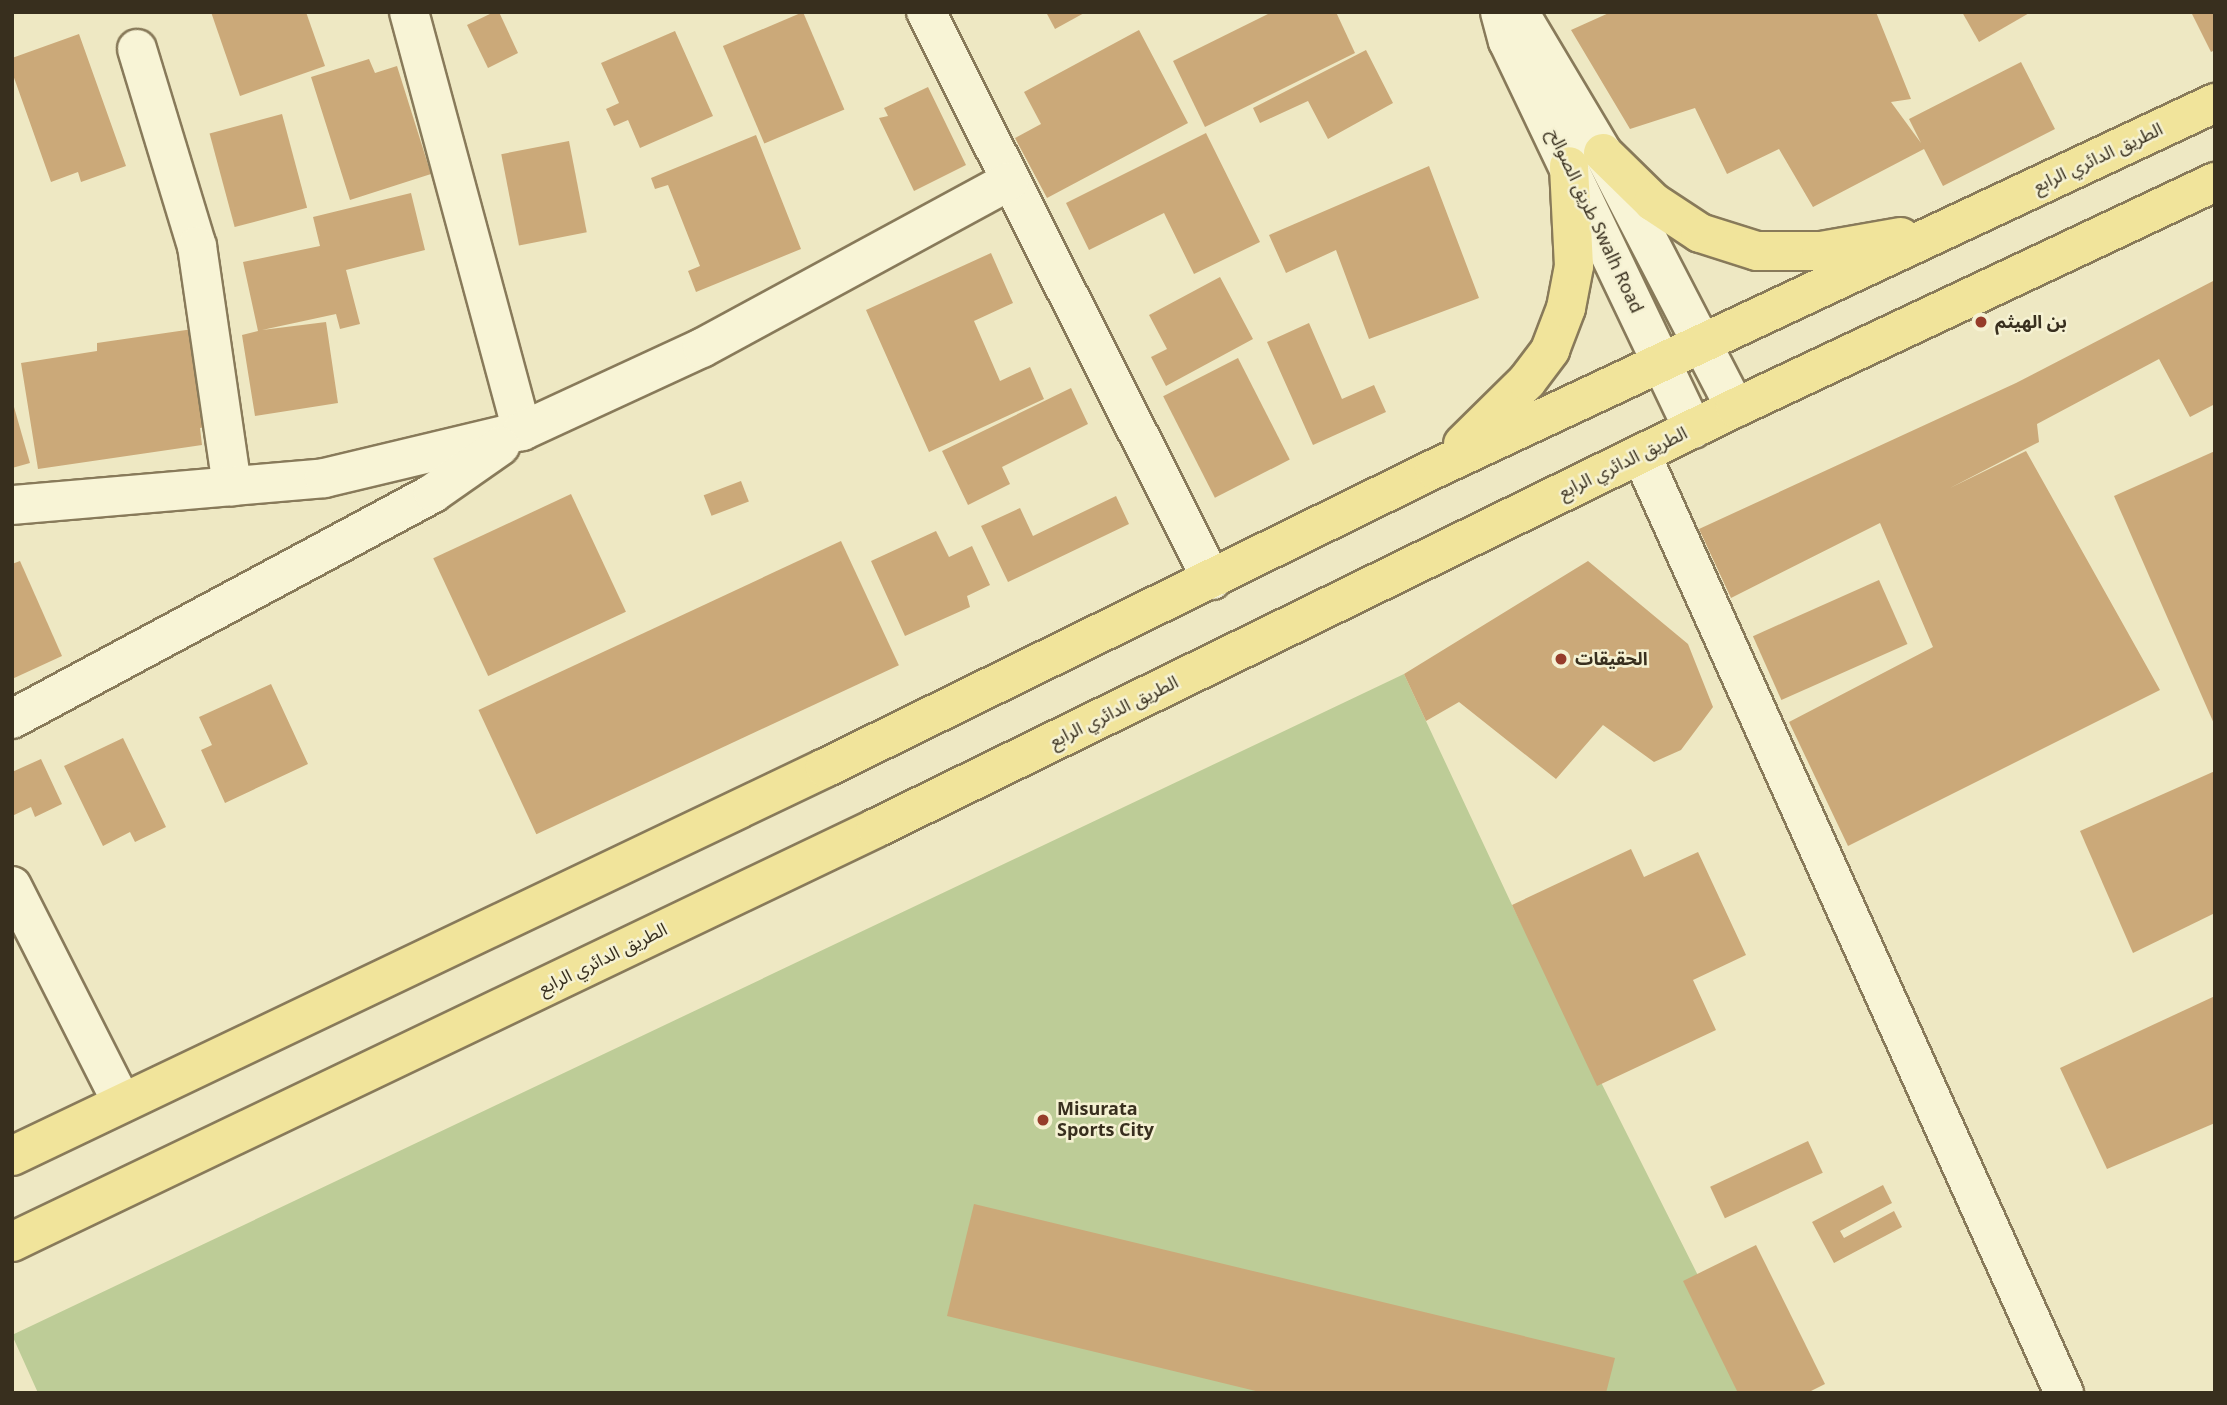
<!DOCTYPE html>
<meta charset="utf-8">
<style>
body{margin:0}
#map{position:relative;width:2227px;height:1405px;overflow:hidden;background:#eee8c3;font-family:Georgia,"Noto Sans Arabic",serif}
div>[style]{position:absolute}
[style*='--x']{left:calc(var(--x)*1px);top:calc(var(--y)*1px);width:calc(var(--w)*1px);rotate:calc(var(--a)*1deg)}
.green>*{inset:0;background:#bdcc97}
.building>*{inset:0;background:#cba979;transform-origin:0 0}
.roads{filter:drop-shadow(2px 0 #887a5a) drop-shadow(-2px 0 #887a5a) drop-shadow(0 2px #887a5a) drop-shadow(0 -2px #887a5a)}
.street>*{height:38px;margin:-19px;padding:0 19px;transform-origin:19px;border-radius:19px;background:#f8f4d6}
.secondary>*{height:38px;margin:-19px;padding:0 19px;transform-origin:19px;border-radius:19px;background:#f8f4d6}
.primary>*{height:38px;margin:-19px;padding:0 19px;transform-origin:19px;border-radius:19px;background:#f1e49b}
.dots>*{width:19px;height:19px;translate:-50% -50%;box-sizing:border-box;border:4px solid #f5f1d2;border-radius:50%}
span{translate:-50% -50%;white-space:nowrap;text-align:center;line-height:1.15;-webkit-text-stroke:5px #f5f1d2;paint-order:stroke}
.street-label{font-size:18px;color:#382f1e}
.poi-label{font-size:18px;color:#382f1e;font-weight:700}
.left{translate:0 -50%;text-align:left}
.frame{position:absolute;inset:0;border:14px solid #382f1e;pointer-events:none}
</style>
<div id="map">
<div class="green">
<div style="clip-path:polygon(1404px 674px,1512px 905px,1757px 1393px,38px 1393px,12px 1335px)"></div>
</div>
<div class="building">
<div style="clip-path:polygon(211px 12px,306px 12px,325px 66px,240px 96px)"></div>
<div style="clip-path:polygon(494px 12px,499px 12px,518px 53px,488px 68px,467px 25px)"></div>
<div style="left:803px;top:12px;width:106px;height:87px;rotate:67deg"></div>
<div style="clip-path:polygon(1046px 12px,1086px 12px,1055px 29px)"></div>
<div style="clip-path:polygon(1272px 12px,1336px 12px,1355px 53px,1205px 127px,1173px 61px)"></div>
<div style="clip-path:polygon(1611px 12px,1876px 12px,1911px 99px,1891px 102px,1921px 143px,1909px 119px,2021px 62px,2055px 129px,1943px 186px,1924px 149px,1813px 207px,1779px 149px,1727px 174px,1695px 108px,1630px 129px,1571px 30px)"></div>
<div style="clip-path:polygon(1962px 12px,2031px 12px,1979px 42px)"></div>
<div style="clip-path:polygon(2191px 12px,2215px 12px,2215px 50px,2211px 52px)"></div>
<div style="clip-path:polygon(1139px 30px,1188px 123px,1047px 198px,1015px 138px,1041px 124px,1024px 92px)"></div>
<div style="clip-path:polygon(675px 31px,713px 116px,640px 148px,628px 120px,614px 126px,606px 109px,619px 103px,601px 63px)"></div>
<div style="clip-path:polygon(79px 34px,126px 166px,81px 182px,78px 172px,51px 182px,12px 72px,12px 58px)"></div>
<div style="clip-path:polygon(1366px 50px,1393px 103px,1328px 139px,1308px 101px,1260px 123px,1253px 108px)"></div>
<div style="clip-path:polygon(369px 59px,375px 73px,397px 66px,431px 174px,350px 200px,311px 77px)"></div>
<div style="clip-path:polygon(928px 87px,966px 165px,914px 191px,879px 118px,888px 116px,884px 108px)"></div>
<div style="left:282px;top:114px;width:97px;height:75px;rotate:75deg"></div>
<div style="clip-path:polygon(1206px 133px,1260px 242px,1194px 274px,1164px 213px,1089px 250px,1066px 203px)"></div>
<div style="clip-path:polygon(756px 135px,801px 249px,696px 292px,688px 271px,700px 266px,668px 185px,655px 189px,651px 178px)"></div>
<div style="left:569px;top:141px;width:93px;height:69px;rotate:79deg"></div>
<div style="clip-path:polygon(1429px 166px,1479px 298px,1369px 339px,1336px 250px,1286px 273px,1269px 235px)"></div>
<div style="clip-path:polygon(411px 193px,425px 250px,346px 270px,360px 324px,340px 329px,336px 314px,262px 330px,326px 322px,338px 403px,255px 416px,242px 335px,258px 331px,243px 262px,320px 246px,313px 217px)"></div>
<div style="clip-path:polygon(991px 253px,1013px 303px,974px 321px,1000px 381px,1030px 367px,1044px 399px,929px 452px,866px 310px)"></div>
<div style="clip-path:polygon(1220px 277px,1253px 339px,1166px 386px,1151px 357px,1167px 349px,1149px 315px)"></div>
<div style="clip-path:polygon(2215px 280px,2215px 404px,2190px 417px,2159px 359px,2037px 424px,2039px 442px,1950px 488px,2026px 451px,2160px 690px,1848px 846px,1789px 722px,1933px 647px,1880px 523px,1731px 598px,1699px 529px,2016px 383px)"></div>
<div style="clip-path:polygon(1309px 323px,1342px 399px,1374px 385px,1386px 412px,1313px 445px,1267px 342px)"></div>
<div style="clip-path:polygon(193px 329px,218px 425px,200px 428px,202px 445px,38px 469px,21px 363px,97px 351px,97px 343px)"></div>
<div style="left:1238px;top:358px;width:114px;height:84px;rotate:63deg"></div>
<div style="clip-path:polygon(1071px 388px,1088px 424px,1002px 467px,1010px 484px,968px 505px,942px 451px)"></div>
<div style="clip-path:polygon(12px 400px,30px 463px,12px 468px)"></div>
<div style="clip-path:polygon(2215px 451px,2215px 726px,2114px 496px)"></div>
<div style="left:741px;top:481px;width:22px;height:40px;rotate:69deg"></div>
<div style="left:571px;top:494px;width:130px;height:152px;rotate:65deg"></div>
<div style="clip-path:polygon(1116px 496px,1129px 524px,1008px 582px,981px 526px,1020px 508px,1033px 536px)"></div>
<div style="clip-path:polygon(936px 531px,949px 557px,972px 546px,990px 585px,967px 596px,970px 607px,905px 636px,871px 561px)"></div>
<div style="left:841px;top:541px;width:137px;height:400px;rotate:65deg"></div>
<div style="clip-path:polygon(20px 561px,62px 656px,12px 679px,12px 564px)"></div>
<div style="clip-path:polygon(1588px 561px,1688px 644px,1713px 707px,1681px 750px,1654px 762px,1603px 725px,1556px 779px,1459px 702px,1426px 721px,1404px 674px)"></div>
<div style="left:1879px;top:580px;width:70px;height:138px;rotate:66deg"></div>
<div style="clip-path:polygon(271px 684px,308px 764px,225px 803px,201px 750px,212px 745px,199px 717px)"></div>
<div style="clip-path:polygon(123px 738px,166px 827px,135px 842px,130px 832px,103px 846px,64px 766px)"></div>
<div style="clip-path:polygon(41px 759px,62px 804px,35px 817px,31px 807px,12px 816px,12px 772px)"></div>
<div style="clip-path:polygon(2215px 771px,2215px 913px,2133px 953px,2080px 831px)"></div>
<div style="clip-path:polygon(1631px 849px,1644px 877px,1698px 852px,1746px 955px,1693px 980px,1716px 1030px,1597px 1086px,1512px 905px)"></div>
<div style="clip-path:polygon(2215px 996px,2215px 1123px,2107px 1169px,2060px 1068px)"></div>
<div style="left:1808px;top:1141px;width:35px;height:108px;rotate:65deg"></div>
<div style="clip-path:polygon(1883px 1185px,1892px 1203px,1840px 1231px,1844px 1238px,1894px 1211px,1902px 1227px,1834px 1263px,1812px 1222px)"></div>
<div style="clip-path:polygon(974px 1204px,1615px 1358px,1606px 1393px,1264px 1393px,947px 1316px)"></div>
<div style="clip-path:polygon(1756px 1245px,1825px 1384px,1807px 1393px,1738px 1393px,1683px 1281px)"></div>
</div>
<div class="roads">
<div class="street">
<div style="--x:409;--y:12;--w:434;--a:74.9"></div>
<div style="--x:926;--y:12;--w:636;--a:63.27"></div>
<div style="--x:137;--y:49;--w:206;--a:73.1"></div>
<div style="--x:197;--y:246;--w:243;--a:81.7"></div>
<div style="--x:1641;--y:454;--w:1030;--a:65.75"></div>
<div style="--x:12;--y:505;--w:313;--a:-4.9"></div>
<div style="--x:324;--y:478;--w:204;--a:-13.4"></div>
<div style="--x:522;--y:431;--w:198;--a:-24.8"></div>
<div style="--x:702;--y:348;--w:349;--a:-28.5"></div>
<div style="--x:12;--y:719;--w:478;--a:-28.2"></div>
<div style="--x:433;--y:493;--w:82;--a:-35"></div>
<div style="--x:12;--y:886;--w:243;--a:63.1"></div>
</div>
<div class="secondary">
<div style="--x:1500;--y:12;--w:30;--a:75"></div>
<div style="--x:1508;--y:41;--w:430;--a:64.5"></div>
<div style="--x:1519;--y:12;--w:164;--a:59.2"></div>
<div style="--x:1603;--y:153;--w:287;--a:62.6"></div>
</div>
<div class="primary">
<div style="--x:1603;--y:153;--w:70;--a:44.4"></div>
<div style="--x:1653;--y:202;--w:56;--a:33.4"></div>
<div style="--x:1700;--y:233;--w:60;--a:17.5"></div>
<div style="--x:1757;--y:251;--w:64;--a:0"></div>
<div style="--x:1821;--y:251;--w:81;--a:-9.9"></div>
<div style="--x:1463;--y:444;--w:90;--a:-44.5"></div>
<div style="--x:1527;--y:381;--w:39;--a:-53"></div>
<div style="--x:1550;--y:350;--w:45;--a:-69.1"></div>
<div style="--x:1566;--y:308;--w:43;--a:-79.2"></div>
<div style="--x:1574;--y:266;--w:100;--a:-92.9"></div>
<div style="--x:12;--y:1156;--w:901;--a:-25.51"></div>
<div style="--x:825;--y:768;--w:678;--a:-26.15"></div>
<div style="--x:1434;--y:469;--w:863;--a:-25.11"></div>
<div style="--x:12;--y:1242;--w:958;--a:-25.6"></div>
<div style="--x:876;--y:828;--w:956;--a:-26.06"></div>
<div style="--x:1735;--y:408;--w:531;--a:-25.21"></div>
</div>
</div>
<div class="dots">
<div style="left:1981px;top:322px;background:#963c2a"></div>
<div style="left:1561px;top:659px;background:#963c2a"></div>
<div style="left:1043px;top:1120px;background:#963c2a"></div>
</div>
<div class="street-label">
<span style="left:2098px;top:158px;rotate:-25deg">الطريق الدائري الرابع</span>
<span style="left:1595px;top:221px;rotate:65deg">طريق الصوالح Swalh Road</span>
<span style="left:1623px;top:463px;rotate:-26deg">الطريق الدائري الرابع</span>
<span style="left:1114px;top:712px;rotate:-26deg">الطريق الدائري الرابع</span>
<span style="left:603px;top:959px;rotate:-26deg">الطريق الدائري الرابع</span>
</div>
<div class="poi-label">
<span class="left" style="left:1995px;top:322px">بن الهيثم</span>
<span class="left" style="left:1575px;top:659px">الحقيقات</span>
<span class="left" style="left:1057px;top:1120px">Misurata<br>Sports City</span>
</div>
<div class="frame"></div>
</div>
